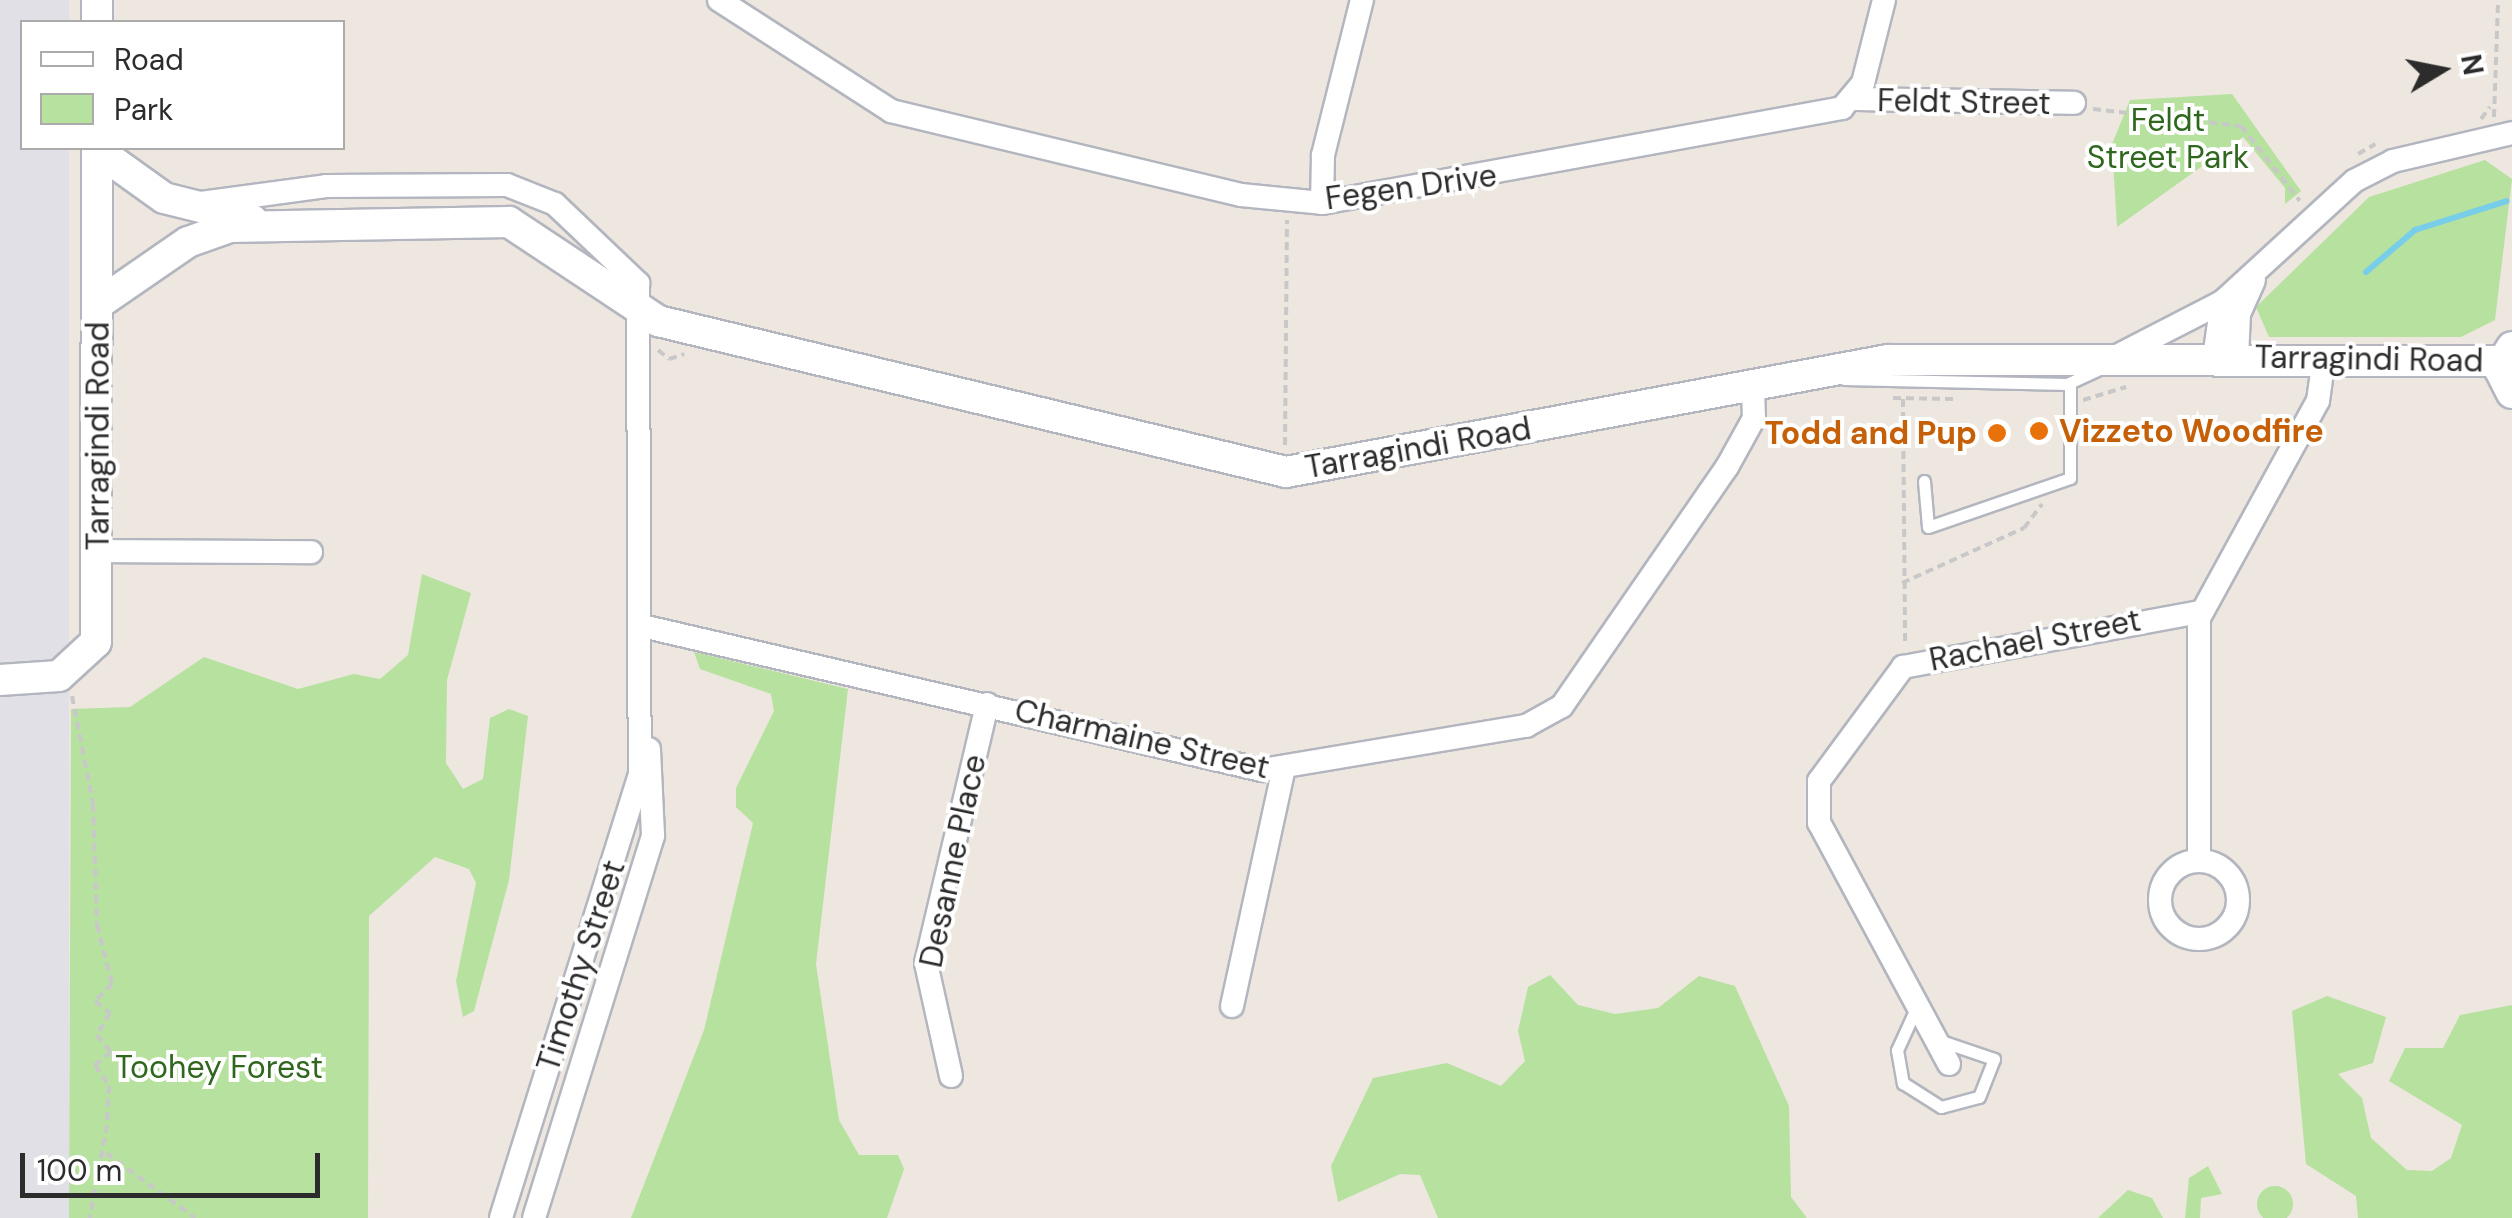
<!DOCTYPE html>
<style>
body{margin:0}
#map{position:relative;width:2512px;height:1218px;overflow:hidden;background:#ede7e0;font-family:"DM Sans",sans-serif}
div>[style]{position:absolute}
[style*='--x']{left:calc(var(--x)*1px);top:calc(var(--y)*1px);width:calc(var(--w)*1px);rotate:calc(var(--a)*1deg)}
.industrial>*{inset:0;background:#e1e0e6}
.green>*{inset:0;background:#b7e19f}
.round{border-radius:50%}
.stream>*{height:6px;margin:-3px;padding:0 3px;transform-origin:3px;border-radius:3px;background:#78cee9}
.path>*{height:4px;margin-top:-2px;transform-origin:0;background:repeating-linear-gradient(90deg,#c8c8c8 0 8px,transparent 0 13px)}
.roads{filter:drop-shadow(2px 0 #b3b6bf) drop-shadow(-2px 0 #b3b6bf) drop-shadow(0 2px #b3b6bf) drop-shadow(0 -2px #b3b6bf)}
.service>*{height:11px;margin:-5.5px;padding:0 5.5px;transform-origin:5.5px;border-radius:5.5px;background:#fff}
.minor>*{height:22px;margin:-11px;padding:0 11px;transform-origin:11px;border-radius:11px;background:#fff}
.minor>.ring{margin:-11px;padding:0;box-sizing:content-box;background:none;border:22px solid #fff;border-radius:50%}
.tertiary>*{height:30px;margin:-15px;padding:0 15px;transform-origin:15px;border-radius:15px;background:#fff}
.dots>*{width:28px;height:28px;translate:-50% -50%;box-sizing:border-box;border:5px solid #fff;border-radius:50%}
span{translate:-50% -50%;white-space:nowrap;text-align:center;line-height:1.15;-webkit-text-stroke:8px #fff;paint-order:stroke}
.street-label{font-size:32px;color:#2c2c2c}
.park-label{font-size:32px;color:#2f671e}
.food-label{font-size:32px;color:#c56008;font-weight:700}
.left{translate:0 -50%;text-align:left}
.right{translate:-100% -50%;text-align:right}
.legend{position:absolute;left:20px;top:20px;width:325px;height:130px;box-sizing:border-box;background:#fff;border:2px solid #ababab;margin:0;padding:12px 18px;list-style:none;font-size:30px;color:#2c2c2c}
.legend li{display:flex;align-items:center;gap:20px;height:50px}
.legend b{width:50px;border:2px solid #ababab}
.north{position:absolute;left:2392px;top:20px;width:100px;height:100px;-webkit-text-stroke:8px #fff;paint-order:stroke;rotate:80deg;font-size:28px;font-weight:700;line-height:40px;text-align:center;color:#2c2c2c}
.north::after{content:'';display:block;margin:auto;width:35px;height:45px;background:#2c2c2c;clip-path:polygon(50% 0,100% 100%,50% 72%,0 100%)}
.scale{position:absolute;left:20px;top:1153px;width:300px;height:45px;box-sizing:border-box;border:5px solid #2c2c2c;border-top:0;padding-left:12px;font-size:30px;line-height:35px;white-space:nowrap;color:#2c2c2c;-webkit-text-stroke:8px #fff;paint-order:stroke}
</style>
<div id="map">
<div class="industrial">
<div style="clip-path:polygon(0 0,69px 0,69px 22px,22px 22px,22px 148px,69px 148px,69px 1218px,0 1218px)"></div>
</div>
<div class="green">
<div style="clip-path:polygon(2232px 94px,2301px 191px,2285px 204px,2285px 188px,2243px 137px,2117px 227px,2112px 144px,2130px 100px)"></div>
<div style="clip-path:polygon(2485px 160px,2512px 179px,2495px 320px,2461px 337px,2269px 337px,2256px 307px,2369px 197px)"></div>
<div style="clip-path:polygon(422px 574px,471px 593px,447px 680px,446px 763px,463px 789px,483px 779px,490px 718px,509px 709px,528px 716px,509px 880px,474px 1011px,463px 1017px,456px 981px,476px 883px,469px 869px,435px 857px,369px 916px,368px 1218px,69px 1218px,71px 709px,130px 707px,204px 657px,298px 689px,354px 674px,380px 679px,408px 655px)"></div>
<div style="clip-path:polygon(694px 652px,848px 689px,816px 964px,839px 1120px,859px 1155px,898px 1155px,904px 1169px,887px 1218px,631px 1218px,704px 1030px,753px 823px,736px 807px,736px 788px,774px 711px,771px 694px,700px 669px)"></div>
<div style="clip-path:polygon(1550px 975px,1578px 1005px,1615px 1014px,1658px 1008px,1699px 976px,1735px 986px,1789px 1106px,1791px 1197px,1807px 1218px,1438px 1218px,1420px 1175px,1400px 1174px,1338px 1202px,1331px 1166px,1373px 1078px,1447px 1063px,1501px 1086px,1525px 1061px,1518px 1031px,1528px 987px)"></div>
<div style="clip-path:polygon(2327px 996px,2386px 1017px,2373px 1063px,2338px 1074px,2362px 1098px,2371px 1138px,2407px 1170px,2432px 1171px,2451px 1158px,2462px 1125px,2389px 1081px,2405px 1048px,2443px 1048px,2460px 1015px,2512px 1005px,2512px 1218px,2358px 1218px,2356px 1196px,2306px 1164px,2292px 1011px)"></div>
<div style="clip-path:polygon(2208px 1166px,2222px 1194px,2201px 1198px,2200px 1218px,2185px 1218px,2189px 1178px)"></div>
<div class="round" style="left:2257px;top:1186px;width:36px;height:36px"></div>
<div style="clip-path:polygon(2128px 1190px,2152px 1198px,2163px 1218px,2098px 1218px)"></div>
</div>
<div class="stream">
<div style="--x:2366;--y:272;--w:65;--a:-40.6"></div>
<div style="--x:2415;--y:230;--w:96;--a:-17.5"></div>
</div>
<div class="path">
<div style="--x:2093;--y:109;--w:149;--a:6.6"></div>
<div style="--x:2241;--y:126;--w:95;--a:51.8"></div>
<div style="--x:2494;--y:117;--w:117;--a:-88"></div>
<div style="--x:2481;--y:119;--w:15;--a:-53"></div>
<div style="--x:2358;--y:154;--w:20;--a:-30"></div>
<div style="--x:658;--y:350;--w:14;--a:39"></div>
<div style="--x:669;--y:359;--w:16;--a:-18"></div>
<div style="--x:1893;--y:398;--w:60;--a:1"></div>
<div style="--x:1903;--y:399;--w:244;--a:89.5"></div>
<div style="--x:2083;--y:400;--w:45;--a:-16.8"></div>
<div style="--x:1285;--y:445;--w:225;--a:-89.5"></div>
<div style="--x:1902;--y:583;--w:134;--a:-24.3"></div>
<div style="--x:2024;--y:528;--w:30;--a:-53"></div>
<div style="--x:72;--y:696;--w:110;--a:79"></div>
<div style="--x:93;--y:804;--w:121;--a:88.1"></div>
<div style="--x:97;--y:925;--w:61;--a:75.7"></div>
<div style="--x:112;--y:984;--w:24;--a:135"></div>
<div style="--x:95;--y:1001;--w:19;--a:39"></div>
<div style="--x:110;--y:1013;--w:26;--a:121"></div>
<div style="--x:97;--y:1035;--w:22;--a:51"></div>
<div style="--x:111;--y:1052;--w:21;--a:141"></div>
<div style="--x:95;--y:1065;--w:25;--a:56"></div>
<div style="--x:109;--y:1086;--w:39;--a:93"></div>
<div style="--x:107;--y:1125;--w:95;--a:100.4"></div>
<div style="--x:106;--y:1153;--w:110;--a:36.1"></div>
</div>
<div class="roads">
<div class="service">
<div style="--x:1844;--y:379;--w:223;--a:1.3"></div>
<div style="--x:2067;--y:384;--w:38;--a:-25"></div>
<div style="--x:1924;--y:481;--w:46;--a:85"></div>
<div style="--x:1928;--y:527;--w:150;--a:-19"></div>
<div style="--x:2070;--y:478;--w:95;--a:-90"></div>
<div style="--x:1918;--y:1004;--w:51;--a:114.5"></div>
<div style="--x:1897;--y:1050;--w:34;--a:80"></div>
<div style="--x:1903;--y:1083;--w:45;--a:32.3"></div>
<div style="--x:1941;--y:1107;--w:39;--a:-15"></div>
<div style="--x:1979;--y:1097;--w:41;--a:-68.5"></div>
<div style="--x:1994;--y:1059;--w:59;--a:-161.3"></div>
</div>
<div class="minor">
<div style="--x:719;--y:0;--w:205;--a:32.8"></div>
<div style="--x:891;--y:111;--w:360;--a:13.5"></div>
<div style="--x:1241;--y:195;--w:81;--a:5.6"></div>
<div style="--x:1322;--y:203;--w:529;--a:-10.35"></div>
<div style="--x:1842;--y:108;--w:33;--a:-50"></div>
<div style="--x:1863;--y:83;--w:86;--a:-75.8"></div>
<div style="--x:1853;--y:99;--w:221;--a:1"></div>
<div style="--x:201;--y:203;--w:126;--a:-7.7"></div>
<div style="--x:326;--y:186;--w:181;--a:-0.3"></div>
<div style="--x:507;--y:185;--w:52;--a:21.6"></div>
<div style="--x:555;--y:204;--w:115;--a:43.6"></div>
<div style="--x:638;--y:283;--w:491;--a:89.8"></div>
<div style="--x:640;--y:774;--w:465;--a:107.4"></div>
<div style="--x:1322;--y:203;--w:48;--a:-88.8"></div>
<div style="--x:1323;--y:155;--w:160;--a:-75.9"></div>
<div style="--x:2115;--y:357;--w:120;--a:-27.2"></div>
<div style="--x:2214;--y:358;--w:57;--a:-81.9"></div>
<div style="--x:2222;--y:302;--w:179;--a:-42.5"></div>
<div style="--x:2354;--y:181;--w:44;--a:-27.1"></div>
<div style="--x:2393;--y:161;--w:122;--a:-13.2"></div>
<div style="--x:2237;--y:358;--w:44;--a:-87.4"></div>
<div style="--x:2239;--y:314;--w:37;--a:-66"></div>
<div style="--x:97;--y:551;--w:214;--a:0.3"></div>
<div style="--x:642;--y:626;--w:637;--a:13.08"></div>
<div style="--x:1262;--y:770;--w:268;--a:-9.5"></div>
<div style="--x:1526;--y:726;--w:41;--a:-29.1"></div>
<div style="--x:1562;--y:706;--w:290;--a:-55.4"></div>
<div style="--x:1727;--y:467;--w:56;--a:-61.1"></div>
<div style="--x:1754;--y:418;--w:32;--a:-92"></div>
<div style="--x:2199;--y:860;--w:242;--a:-90"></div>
<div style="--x:2199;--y:618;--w:247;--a:-61.3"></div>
<div style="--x:2318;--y:401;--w:43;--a:-82.1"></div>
<div class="ring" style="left:2160px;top:861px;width:56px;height:56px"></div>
<div style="--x:1232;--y:1006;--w:239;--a:-77.7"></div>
<div style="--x:1949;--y:1064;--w:274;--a:-118.3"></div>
<div style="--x:1819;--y:823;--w:42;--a:-90"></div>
<div style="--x:1819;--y:781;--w:142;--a:-53.6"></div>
<div style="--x:1903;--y:667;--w:303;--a:-10.5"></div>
<div style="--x:951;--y:1076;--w:116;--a:-102.5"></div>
<div style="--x:926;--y:963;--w:266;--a:-76.7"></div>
<div style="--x:534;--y:1218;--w:401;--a:-72.7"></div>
<div style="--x:653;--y:835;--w:86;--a:-92.7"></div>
</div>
<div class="tertiary">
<div style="--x:97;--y:0;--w:22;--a:90"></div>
<div style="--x:97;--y:150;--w:82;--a:35.6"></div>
<div style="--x:164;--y:198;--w:91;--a:14"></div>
<div style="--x:98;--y:304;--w:109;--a:-34.6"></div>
<div style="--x:188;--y:242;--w:45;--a:-19.7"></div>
<div style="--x:230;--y:227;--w:279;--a:-1"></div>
<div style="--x:509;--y:222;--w:179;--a:33.6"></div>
<div style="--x:658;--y:321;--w:646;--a:13.52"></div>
<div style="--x:1286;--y:472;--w:612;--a:-10.54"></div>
<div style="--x:1888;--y:360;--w:613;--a:0.09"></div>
<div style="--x:2512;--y:347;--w:25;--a:122"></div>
<div style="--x:2499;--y:368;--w:28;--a:63"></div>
<div style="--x:0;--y:680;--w:59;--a:-3.9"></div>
<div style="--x:59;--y:676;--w:50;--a:-42.6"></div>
<div style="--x:96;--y:642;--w:494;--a:-89.9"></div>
</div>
</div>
<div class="dots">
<div style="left:2039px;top:431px;background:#e8710a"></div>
<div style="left:1997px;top:433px;background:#e8710a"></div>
</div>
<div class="street-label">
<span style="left:1964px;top:102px;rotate:1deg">Feldt Street</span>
<span style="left:1411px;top:187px;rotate:-8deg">Fegen Drive</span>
<span style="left:2369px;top:359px;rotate:1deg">Tarragindi Road</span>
<span style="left:98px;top:436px;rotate:-90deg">Tarragindi Road</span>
<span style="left:1418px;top:448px;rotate:-10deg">Tarragindi Road</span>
<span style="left:2035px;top:640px;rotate:-11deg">Rachael Street</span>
<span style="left:1142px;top:739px;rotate:13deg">Charmaine Street</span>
<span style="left:953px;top:861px;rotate:-78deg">Desanne Place</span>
<span style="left:581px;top:966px;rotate:-72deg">Timothy Street</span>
</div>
<div class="park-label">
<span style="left:2168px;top:139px">Feldt<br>Street Park</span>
<span style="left:219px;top:1067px">Toohey Forest</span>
</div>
<div class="food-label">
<span class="left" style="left:2059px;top:431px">Vizzeto Woodfire</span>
<span class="right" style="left:1977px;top:433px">Todd and Pup</span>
</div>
<ul class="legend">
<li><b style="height:12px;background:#fff"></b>Road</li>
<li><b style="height:28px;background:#b7e19f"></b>Park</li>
</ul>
<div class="north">N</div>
<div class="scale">100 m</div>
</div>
